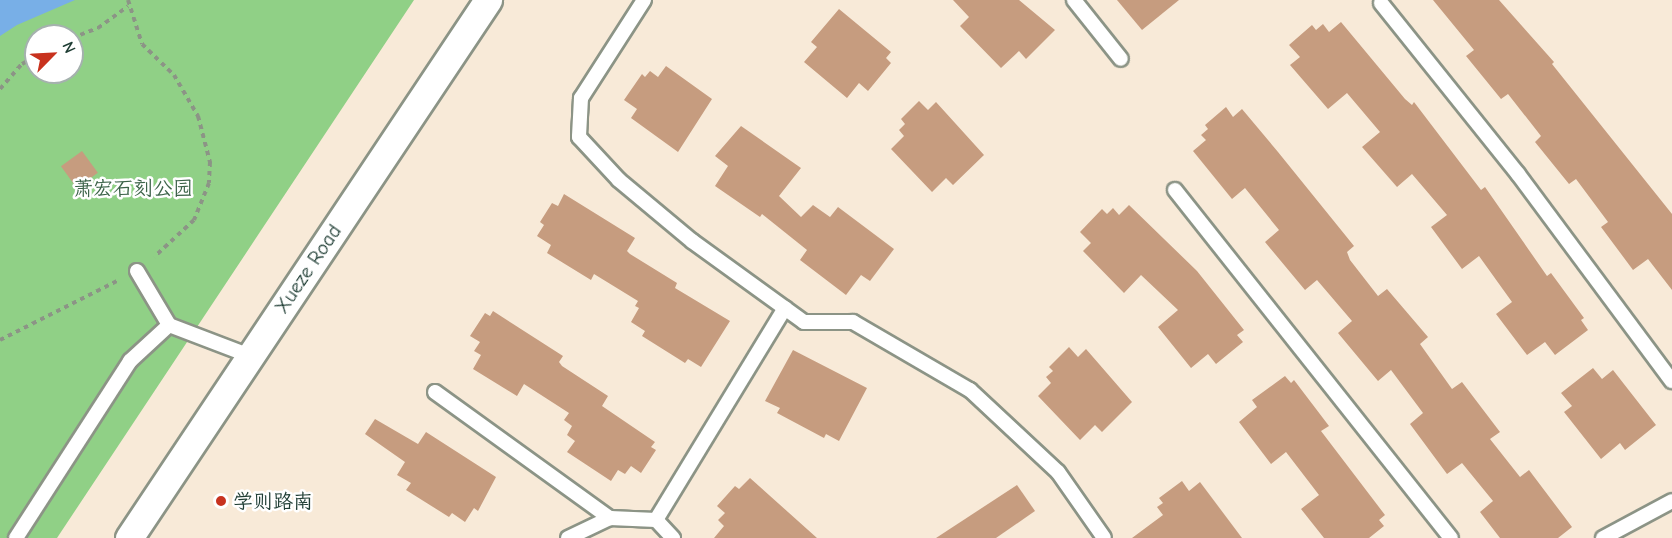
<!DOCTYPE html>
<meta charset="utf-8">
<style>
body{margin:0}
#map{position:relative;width:1672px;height:538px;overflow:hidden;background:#f8ead8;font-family:"Comic Neue","LXGW WenKai TC",sans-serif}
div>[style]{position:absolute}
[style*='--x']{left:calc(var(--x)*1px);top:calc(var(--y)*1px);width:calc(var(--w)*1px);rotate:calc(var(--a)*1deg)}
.green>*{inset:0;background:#90d086}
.water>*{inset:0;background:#78afe7}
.building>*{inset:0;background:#c69c7f;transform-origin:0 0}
.path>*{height:4px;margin-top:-2px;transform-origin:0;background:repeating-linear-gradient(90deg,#8c9486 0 4.5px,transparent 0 9px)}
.roads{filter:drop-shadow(2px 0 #8c9486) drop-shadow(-2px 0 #8c9486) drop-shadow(0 2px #8c9486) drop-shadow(0 -2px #8c9486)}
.service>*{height:14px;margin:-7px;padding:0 7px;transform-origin:7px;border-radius:7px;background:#fff}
.minor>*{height:27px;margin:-13.5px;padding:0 13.5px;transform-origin:13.5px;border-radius:13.5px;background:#fff}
.dots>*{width:16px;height:16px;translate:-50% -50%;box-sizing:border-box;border:3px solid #fff;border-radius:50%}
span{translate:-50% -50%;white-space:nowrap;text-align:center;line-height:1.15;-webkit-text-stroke:5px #fff;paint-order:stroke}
.park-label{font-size:20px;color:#3b6248}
.street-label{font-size:20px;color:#1f3d34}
.poi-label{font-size:20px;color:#1f3d34}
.left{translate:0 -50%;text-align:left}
.north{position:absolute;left:24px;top:24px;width:60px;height:60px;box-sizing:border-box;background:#fff;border:2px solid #a5b1ae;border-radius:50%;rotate:66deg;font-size:16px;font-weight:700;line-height:24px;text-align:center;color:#1f3d34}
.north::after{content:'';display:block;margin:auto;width:21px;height:27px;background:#c8321e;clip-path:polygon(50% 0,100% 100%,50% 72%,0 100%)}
</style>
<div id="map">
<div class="green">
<div style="clip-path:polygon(evenodd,0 0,414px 0,57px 538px,0 538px,0 0,36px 36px,72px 36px,72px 72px,36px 72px,36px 36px)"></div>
</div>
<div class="water">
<div style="clip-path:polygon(0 0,75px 0,17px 25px,0 36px)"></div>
</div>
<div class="building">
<div style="clip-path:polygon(953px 0,1019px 0,1055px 30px,1026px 59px,1019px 51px,1001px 68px,960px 26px,969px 17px)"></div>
<div style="clip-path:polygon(1117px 0,1179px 0,1142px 30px)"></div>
<div style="clip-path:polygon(1433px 0,1499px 0,1554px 62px,1552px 64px,1672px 214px,1672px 290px,1648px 259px,1633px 270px,1601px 227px,1608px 222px,1576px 179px,1569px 184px,1535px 142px,1541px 136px,1508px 94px,1501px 99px,1466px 56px,1474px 50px)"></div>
<div style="clip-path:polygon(839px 9px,891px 52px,886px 58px,891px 63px,868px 91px,859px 83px,847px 98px,804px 62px,817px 47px,811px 42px)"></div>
<div style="clip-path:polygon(1341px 22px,1405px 99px,1412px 105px,1414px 102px,1481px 190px,1485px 187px,1547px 276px,1551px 273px,1584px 318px,1581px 320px,1588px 330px,1555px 355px,1545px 342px,1527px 355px,1496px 314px,1512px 302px,1479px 256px,1462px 269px,1431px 227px,1447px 215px,1412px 174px,1397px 187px,1362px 147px,1380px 132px,1347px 93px,1328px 109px,1290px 65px,1300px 57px,1289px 45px,1312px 25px,1316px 30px,1323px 24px,1329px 32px)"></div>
<div style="clip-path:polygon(666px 66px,712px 99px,678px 152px,631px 118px,637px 109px,624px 100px,642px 74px,645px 77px,650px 71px,658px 77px)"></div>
<div style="clip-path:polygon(919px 101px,928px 110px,936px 102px,984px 155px,953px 185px,946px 178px,932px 192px,891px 149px,904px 136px,899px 130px,905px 124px,901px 119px)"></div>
<div style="clip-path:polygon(1226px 107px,1233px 117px,1242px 109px,1278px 152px,1354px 246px,1347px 252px,1350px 260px,1378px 296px,1387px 289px,1428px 337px,1420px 344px,1452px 389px,1462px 382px,1500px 432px,1490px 439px,1520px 477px,1529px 470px,1572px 527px,1558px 538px,1500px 538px,1480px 512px,1493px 501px,1462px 463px,1447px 474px,1410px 424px,1423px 413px,1391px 370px,1378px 381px,1338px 333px,1352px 321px,1317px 280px,1305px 290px,1265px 242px,1279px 230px,1245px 188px,1232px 199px,1193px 151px,1206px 140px,1201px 135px,1208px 129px,1205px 125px)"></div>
<div style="clip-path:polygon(741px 126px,801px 168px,779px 196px,801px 217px,813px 205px,830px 217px,838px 207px,894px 249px,870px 281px,861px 275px,846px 295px,800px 260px,807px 250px,762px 214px,760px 217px,715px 186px,728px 166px,715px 156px)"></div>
<div style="left:82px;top:151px;width:27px;height:26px;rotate:54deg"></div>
<div style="clip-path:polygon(564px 194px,635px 238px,627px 251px,630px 254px,677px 283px,675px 288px,730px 321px,701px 367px,688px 359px,685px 363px,642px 336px,645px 331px,631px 322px,639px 308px,635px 306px,638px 301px,594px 274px,591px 280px,547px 253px,551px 245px,537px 236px,544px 225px,540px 222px,552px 203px,558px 206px)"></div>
<div style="clip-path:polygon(1129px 205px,1197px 271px,1244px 330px,1237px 335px,1243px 342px,1216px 364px,1208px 354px,1191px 368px,1158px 327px,1178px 310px,1141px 275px,1124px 293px,1083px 251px,1091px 243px,1080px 232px,1102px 209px,1107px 214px,1113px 208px,1119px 215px)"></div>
<div style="clip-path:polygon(493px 311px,563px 356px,559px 362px,562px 366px,608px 396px,602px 406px,655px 442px,651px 447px,656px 450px,641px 473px,631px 466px,625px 474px,618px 470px,611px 481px,567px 452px,575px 441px,567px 435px,572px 426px,564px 420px,569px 413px,524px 384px,517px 396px,473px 369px,481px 355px,474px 351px,480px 342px,470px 336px,485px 313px,490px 316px)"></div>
<div style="clip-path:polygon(1069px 347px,1078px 357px,1086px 349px,1132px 402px,1102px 432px,1095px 425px,1080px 440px,1038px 396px,1051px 383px,1046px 377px,1053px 371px,1049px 367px)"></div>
<div style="clip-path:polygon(793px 350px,867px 388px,839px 441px,826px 434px,824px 438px,777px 413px,780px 408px,765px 401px)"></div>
<div style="clip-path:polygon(1593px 368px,1602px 379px,1613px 370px,1656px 425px,1625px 450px,1620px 443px,1601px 459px,1564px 412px,1572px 406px,1561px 393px)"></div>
<div style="clip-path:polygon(1285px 376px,1291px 383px,1294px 380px,1329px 426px,1321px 431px,1385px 515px,1379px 520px,1384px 526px,1369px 538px,1324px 538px,1301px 509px,1319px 495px,1286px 452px,1271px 464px,1239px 422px,1257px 407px,1252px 400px)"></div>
<div style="clip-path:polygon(375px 419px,418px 444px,426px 432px,496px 477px,478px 511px,474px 508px,465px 522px,452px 513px,449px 517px,406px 490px,411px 483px,397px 475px,405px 462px,365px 434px)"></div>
<div style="clip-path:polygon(750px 478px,817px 538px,714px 538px,724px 526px,718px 520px,725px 513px,717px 506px,735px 486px,739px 489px)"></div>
<div style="clip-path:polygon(1182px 481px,1189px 491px,1200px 482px,1242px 538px,1132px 538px,1163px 515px,1157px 507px,1163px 503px,1159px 498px)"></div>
<div style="clip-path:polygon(1017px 485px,1035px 511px,996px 538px,936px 538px)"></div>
</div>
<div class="path">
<div style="--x:128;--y:0;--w:46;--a:72.3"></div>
<div style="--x:142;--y:44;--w:45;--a:44.1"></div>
<div style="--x:174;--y:75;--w:48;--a:59.7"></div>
<div style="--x:198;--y:116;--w:48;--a:75.4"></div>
<div style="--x:210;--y:162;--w:21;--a:93"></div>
<div style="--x:209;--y:183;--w:40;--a:112"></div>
<div style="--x:194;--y:220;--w:54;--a:137.2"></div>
<div style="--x:72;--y:38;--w:28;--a:-21"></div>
<div style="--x:98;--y:28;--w:37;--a:-36"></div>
<div style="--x:0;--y:89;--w:33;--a:-49"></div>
<div style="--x:22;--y:64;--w:16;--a:-30"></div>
<div style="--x:0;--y:340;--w:131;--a:-26.8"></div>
</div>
<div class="roads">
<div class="service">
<div style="--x:644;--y:0;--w:117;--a:122.7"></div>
<div style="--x:581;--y:98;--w:39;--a:93"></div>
<div style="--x:579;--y:137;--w:59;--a:47.1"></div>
<div style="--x:619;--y:180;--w:95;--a:39.9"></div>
<div style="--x:692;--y:241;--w:138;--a:35.9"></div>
<div style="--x:804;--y:322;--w:49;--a:0"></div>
<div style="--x:853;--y:322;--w:135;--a:30.2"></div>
<div style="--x:970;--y:390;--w:120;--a:43"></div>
<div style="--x:1058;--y:472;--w:80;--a:55.1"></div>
<div style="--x:1074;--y:0;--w:75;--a:51.5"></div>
<div style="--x:1381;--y:3;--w:219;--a:51.3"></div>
<div style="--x:1518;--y:174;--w:258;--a:53.4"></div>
<div style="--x:1175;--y:190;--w:444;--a:51.6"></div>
<div style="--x:137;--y:271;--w:63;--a:59.3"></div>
<div style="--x:169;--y:325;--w:87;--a:20.9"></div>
<div style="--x:435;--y:392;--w:216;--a:35.8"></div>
<div style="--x:610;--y:518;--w:46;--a:2.5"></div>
<div style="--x:16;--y:538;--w:211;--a:-57.2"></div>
<div style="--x:130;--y:361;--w:53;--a:-42.7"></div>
<div style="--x:568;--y:538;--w:47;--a:-25.5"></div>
<div style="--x:673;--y:538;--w:25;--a:-133"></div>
<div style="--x:656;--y:520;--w:248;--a:-58.7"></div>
<div style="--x:1603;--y:538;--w:78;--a:-28.2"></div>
</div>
<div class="minor">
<div style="--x:129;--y:538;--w:647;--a:-56.29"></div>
</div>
</div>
<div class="dots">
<div style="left:221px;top:501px;background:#c8321e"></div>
</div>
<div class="park-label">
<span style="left:133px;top:188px">萧宏石刻公园</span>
</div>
<div class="street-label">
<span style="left:308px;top:269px;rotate:-56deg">Xueze Road</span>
</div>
<div class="poi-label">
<span class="left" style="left:233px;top:501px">学则路南</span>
</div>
<div class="north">N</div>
</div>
